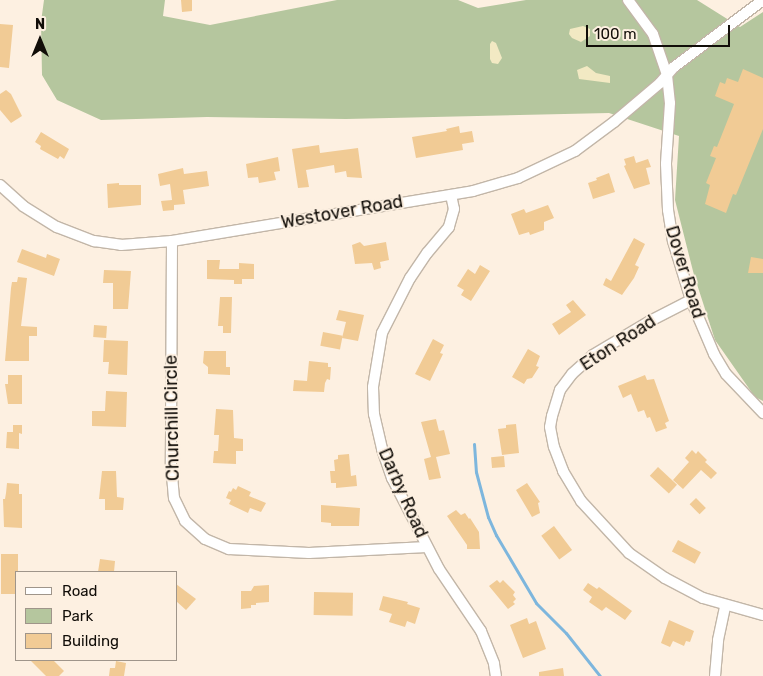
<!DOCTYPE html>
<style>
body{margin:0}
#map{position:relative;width:763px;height:676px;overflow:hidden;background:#fdf0e1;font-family:Rubik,sans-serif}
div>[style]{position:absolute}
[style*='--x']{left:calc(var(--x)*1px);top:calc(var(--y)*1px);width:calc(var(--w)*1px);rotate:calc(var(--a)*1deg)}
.green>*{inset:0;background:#b5c69e}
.sand>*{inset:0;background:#f2e9c3}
.stream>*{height:3px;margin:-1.5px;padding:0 1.5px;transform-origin:1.5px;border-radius:1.5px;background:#7db6dd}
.building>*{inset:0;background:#f1cb95;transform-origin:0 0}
.roads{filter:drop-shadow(1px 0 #c2b6a8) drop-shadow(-1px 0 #c2b6a8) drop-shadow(0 1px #c2b6a8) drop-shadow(0 -1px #c2b6a8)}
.minor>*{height:10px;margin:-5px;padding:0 5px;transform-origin:5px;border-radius:5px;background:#fff}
span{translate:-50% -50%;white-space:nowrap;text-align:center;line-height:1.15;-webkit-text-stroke:4px #fdf0e1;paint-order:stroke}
.street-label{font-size:18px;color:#110d08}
.legend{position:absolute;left:15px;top:571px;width:162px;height:90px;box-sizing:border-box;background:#fdf0e1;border:1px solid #9f958a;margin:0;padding:6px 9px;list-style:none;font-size:15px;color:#110d08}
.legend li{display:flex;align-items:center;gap:10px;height:25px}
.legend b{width:25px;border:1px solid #9f958a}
.north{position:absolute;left:15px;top:15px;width:50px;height:50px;-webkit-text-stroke:4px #fdf0e1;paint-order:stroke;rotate:0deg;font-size:14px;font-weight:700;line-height:20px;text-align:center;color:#110d08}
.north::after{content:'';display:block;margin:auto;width:18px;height:22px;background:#110d08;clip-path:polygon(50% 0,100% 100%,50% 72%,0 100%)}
.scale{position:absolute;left:586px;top:25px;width:144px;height:22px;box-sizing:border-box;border:2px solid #110d08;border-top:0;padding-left:6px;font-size:15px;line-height:18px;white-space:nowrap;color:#110d08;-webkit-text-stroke:4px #fdf0e1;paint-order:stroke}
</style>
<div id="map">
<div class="green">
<div style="clip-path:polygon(44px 0,165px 0,163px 16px,210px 25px,337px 0,458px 0,478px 8px,526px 0,697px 0,740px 27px,763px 12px,763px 401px,755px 397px,715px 340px,694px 275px,675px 200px,679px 136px,609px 113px,346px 119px,207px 117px,101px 120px,57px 100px,42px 75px,41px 22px)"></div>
</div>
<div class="sand">
<div style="clip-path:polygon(583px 26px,590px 29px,590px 36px,581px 42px,572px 38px,569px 34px,570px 29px)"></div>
<div style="clip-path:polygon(492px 41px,496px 43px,502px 58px,498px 64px,492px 63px,490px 59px,490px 44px)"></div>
<div style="clip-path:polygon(587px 66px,596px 73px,610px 76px,610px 83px,579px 79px,577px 70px)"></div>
</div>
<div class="stream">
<div style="--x:474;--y:444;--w:28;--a:86"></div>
<div style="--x:476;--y:472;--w:47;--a:75.1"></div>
<div style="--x:488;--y:517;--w:20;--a:66"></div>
<div style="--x:496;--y:535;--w:79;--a:59.5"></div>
<div style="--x:536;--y:603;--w:42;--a:45"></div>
<div style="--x:566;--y:633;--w:55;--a:51.7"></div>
</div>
<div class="building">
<div style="clip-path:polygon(181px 0,192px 0,192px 11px,182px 12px)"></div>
<div style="clip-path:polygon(0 24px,13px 25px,9px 68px,0 67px)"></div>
<div style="clip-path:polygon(743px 69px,763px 78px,763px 129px,736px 195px,733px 194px,726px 213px,705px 204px,710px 185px,706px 183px,716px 158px,710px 156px,714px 146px,717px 147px,734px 104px,715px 96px,720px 82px,725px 84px,727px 78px,738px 82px)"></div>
<div style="clip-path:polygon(6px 90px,11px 94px,22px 116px,11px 123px,0 110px,0 94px)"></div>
<div style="clip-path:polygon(459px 126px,460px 133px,472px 131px,474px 142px,462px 144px,463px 150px,416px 158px,412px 137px,447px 131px,446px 129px)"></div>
<div style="clip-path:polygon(41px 132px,69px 149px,64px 159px,60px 156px,58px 159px,40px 149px,41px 146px,35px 142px)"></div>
<div style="clip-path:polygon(319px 145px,320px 153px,358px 148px,362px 178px,347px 177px,346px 171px,335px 173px,334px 165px,306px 170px,309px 187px,298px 188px,292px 149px)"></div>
<div style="clip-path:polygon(634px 156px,636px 163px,648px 159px,651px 167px,646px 168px,650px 184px,634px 189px,624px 166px,626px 165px,624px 159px)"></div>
<div style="clip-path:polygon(278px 157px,280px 171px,274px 172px,276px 180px,259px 183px,258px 177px,248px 178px,246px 164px)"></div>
<div style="clip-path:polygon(183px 168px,184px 174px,207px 171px,209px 186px,183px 190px,185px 204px,174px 205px,174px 210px,163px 211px,161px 201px,172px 200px,170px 184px,160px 186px,158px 174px)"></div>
<div style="clip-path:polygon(609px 173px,615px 192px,593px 199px,588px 183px,597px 180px,596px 178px)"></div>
<div style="clip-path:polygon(119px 183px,119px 185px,141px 185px,141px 205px,108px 208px,107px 184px)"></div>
<div style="clip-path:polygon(548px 205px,554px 218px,544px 222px,544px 230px,530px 235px,529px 232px,519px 235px,511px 214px,524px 209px,526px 213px)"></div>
<div style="clip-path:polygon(634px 238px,645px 244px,635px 265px,639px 267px,634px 278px,622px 295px,603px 285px,606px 278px,611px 281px)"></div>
<div style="clip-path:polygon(360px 242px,364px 246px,386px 242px,389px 260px,380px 262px,381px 268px,374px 270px,372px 263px,355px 264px,352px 245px)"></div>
<div style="clip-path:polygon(22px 249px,46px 258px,47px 254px,60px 259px,54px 276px,17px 262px)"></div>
<div style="clip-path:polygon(751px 257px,763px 259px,763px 273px,748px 273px)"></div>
<div style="clip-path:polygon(207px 260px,220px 260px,219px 269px,239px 269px,239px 263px,254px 264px,254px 279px,242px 279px,242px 284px,234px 284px,234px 280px,207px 279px)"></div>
<div style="clip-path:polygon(480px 265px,490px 271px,471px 301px,461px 295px,464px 290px,457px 286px,468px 269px,475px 274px)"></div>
<div style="clip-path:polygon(104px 270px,131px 271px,128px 309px,113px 309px,113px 283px,103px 283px)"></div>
<div style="clip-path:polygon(18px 277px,27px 278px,21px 326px,37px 327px,37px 336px,29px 336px,29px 361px,5px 361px,11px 288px,12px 282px,17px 282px)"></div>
<div style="clip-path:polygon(220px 297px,232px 297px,231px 333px,223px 333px,223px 326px,218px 326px)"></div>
<div style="clip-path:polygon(573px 300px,586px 315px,559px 335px,552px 324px,571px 312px,566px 305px)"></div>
<div style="clip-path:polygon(339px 310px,364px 315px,358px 341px,342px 338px,346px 322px,336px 320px)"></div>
<div style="left:94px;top:325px;width:13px;height:12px;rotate:4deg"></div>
<div style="left:323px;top:332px;width:20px;height:14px;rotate:11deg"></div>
<div style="clip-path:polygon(433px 339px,444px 345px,440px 353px,443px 354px,430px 381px,415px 374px)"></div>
<div style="clip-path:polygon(104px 340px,128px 341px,127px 375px,108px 374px,109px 362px,103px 362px)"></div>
<div style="clip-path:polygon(528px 349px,540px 356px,536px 366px,539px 367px,532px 378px,527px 379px,524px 384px,512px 377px)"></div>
<div style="clip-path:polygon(204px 351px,226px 351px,226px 367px,230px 367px,230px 375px,208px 374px,208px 367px,203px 363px)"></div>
<div style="clip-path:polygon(309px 361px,328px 363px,328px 367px,331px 367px,330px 380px,327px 379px,325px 383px,324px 392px,293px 391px,294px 380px,307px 381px)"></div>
<div style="clip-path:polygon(8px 375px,22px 375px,22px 404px,8px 404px,5px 384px,8px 384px)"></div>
<div style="clip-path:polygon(645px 375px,647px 380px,654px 379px,669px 421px,665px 423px,667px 428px,656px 432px,650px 417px,647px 418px,644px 410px,638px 412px,631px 394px,623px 398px,618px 386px)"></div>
<div style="clip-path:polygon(106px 391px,127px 392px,126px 427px,92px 426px,92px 411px,105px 411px)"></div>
<div style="clip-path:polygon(216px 409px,233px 410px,234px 438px,243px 439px,243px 451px,236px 451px,236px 464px,213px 463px,214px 451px,218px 451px,219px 435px,214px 435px)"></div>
<div style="clip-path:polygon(436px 419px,439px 431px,444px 430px,450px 454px,436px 457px,441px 478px,429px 480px,424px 459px,431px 457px,421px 422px)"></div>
<div style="clip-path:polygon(516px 424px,519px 453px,502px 455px,498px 429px,506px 428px,506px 425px)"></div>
<div style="clip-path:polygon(13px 425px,22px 425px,22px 434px,19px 433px,19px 449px,6px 448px,7px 432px,13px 432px)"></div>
<div style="clip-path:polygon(692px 450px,696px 454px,698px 451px,707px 460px,705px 462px,717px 473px,711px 479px,701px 470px,683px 489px,673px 480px,689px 462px,685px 458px)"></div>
<div style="clip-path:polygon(349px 454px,351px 476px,356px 475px,357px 486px,336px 488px,336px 483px,331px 483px,330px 471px,335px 471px,334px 460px,338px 459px,338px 455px)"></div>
<div style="left:504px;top:456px;width:11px;height:13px;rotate:85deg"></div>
<div style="left:658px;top:467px;width:26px;height:12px;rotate:43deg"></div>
<div style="clip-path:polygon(102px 471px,116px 471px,117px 497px,124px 498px,123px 510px,105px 510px,105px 499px,99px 499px)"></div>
<div style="clip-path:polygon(7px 483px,19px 484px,19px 494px,22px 494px,22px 528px,4px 527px,3px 499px,5px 499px,6px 493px)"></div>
<div style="clip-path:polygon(527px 483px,540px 502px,538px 503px,540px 513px,532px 517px,516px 490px)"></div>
<div style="clip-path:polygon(238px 486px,251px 492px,249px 496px,266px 503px,261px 512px,250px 508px,248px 513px,229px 504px,231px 500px,226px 498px,229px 491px,231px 492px,233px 488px,236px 490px)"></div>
<div style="left:696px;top:498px;width:14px;height:9px;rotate:45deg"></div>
<div style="clip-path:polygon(321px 505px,360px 508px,359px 526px,331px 526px,331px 523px,321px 522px)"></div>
<div style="clip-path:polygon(456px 510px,461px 515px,465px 513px,469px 519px,470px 518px,479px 532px,480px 549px,467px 549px,467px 545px,447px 516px)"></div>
<div style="left:554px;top:526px;width:30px;height:16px;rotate:53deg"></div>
<div style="left:678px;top:540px;width:26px;height:13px;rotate:28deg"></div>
<div style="left:1px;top:554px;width:17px;height:40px"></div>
<div style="clip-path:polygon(100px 559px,115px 561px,114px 572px,98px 572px)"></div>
<div style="clip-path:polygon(497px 580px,500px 583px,503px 580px,515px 592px,513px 595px,516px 599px,513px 602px,515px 604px,508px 609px,489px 586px)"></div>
<div style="clip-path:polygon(588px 583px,597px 589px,599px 587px,632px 611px,625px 620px,606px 607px,602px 611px,589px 602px,592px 597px,583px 590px)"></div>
<div style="clip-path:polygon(176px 584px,196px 599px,186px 610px,176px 601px)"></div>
<div style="clip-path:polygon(269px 585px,269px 602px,256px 603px,256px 605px,251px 605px,251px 608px,241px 609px,241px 591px,251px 591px,254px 586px)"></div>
<div style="left:314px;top:592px;width:39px;height:23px;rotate:1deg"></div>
<div style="clip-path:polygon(383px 596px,408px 602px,407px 604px,420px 608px,415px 624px,407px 621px,405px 627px,389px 622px,392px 614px,379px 610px)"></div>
<div style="clip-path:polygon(527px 618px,529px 624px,536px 621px,546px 649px,523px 658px,510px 625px)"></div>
<div style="clip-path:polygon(669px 620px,694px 631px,690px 642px,686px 641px,684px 646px,673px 641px,670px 647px,661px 643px)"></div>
<div style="clip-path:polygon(30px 660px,53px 660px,64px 671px,59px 676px,46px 676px)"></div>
<div style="clip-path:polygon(116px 661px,126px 663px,124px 676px,109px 676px,110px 668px,115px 668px)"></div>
<div style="clip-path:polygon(563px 668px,564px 676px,539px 676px,539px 672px)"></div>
</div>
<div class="roads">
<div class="minor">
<div style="--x:628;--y:0;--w:42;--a:53.7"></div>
<div style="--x:653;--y:34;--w:43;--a:71.1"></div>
<div style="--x:667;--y:75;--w:28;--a:84"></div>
<div style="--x:670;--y:103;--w:61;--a:93.8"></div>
<div style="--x:666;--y:164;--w:46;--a:87.5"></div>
<div style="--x:668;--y:210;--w:31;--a:81"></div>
<div style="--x:673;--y:241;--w:62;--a:73"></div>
<div style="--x:691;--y:300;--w:59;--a:66.9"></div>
<div style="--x:714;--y:354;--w:23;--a:59"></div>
<div style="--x:726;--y:374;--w:54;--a:46.5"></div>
<div style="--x:0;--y:185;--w:31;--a:42"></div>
<div style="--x:23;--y:206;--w:40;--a:32"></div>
<div style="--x:57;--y:227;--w:40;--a:21"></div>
<div style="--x:94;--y:241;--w:27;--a:8"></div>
<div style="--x:121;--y:245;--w:51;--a:-4.5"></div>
<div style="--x:172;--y:241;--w:305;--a:-9.4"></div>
<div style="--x:473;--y:191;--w:47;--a:-16.1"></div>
<div style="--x:518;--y:178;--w:63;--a:-25.3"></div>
<div style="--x:575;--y:151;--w:49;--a:-36.6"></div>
<div style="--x:614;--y:122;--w:60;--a:-40.3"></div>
<div style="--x:660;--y:83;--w:21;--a:-49"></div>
<div style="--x:674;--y:67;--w:111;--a:-37"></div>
<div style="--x:451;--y:195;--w:14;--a:78"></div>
<div style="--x:454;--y:209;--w:19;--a:106"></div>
<div style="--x:449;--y:227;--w:34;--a:130"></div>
<div style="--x:427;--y:253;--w:30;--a:124"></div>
<div style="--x:410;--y:278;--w:62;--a:117"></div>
<div style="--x:382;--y:333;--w:55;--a:99.5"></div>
<div style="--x:373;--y:387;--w:27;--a:88"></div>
<div style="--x:374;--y:414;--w:36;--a:77"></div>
<div style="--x:382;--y:449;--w:31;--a:71"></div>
<div style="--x:392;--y:478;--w:102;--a:62.7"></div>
<div style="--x:439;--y:569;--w:75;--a:55.9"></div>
<div style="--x:481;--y:631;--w:35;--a:68"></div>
<div style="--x:494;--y:664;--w:12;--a:81"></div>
<div style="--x:172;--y:241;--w:223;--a:90.3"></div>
<div style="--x:171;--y:464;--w:34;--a:85"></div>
<div style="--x:174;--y:498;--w:25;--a:64"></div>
<div style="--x:185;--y:521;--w:27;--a:42"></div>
<div style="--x:205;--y:539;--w:26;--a:23"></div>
<div style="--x:229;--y:549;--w:80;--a:2.9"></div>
<div style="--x:309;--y:553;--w:118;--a:-2.9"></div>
<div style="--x:691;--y:300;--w:46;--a:152.9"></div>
<div style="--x:650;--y:321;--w:66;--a:149.2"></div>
<div style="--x:593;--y:355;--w:28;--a:138"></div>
<div style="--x:572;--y:374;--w:20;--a:127"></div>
<div style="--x:560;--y:390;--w:27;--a:107"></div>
<div style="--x:552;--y:416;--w:11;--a:100"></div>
<div style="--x:550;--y:427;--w:20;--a:79"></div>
<div style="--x:554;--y:447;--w:26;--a:69"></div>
<div style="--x:563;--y:471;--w:35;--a:59"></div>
<div style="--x:581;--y:501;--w:71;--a:47.3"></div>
<div style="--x:629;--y:553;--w:44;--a:34.8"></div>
<div style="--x:665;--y:578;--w:43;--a:27.8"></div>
<div style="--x:703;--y:598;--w:62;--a:15.8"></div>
<div style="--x:715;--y:676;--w:36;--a:-85"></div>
<div style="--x:718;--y:640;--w:35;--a:-78"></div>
</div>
</div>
<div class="street-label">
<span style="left:342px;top:212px;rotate:-10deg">Westover Road</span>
<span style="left:685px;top:272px;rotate:73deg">Dover Road</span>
<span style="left:618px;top:343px;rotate:-33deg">Eton Road</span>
<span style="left:172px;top:418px;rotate:-91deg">Churchill Circle</span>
<span style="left:403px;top:493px;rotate:66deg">Darby Road</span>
</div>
<ul class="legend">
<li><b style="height:6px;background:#fff"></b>Road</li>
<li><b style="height:14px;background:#b5c69e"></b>Park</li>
<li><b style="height:14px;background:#f1cb95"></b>Building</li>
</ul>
<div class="north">N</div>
<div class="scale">100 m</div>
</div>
